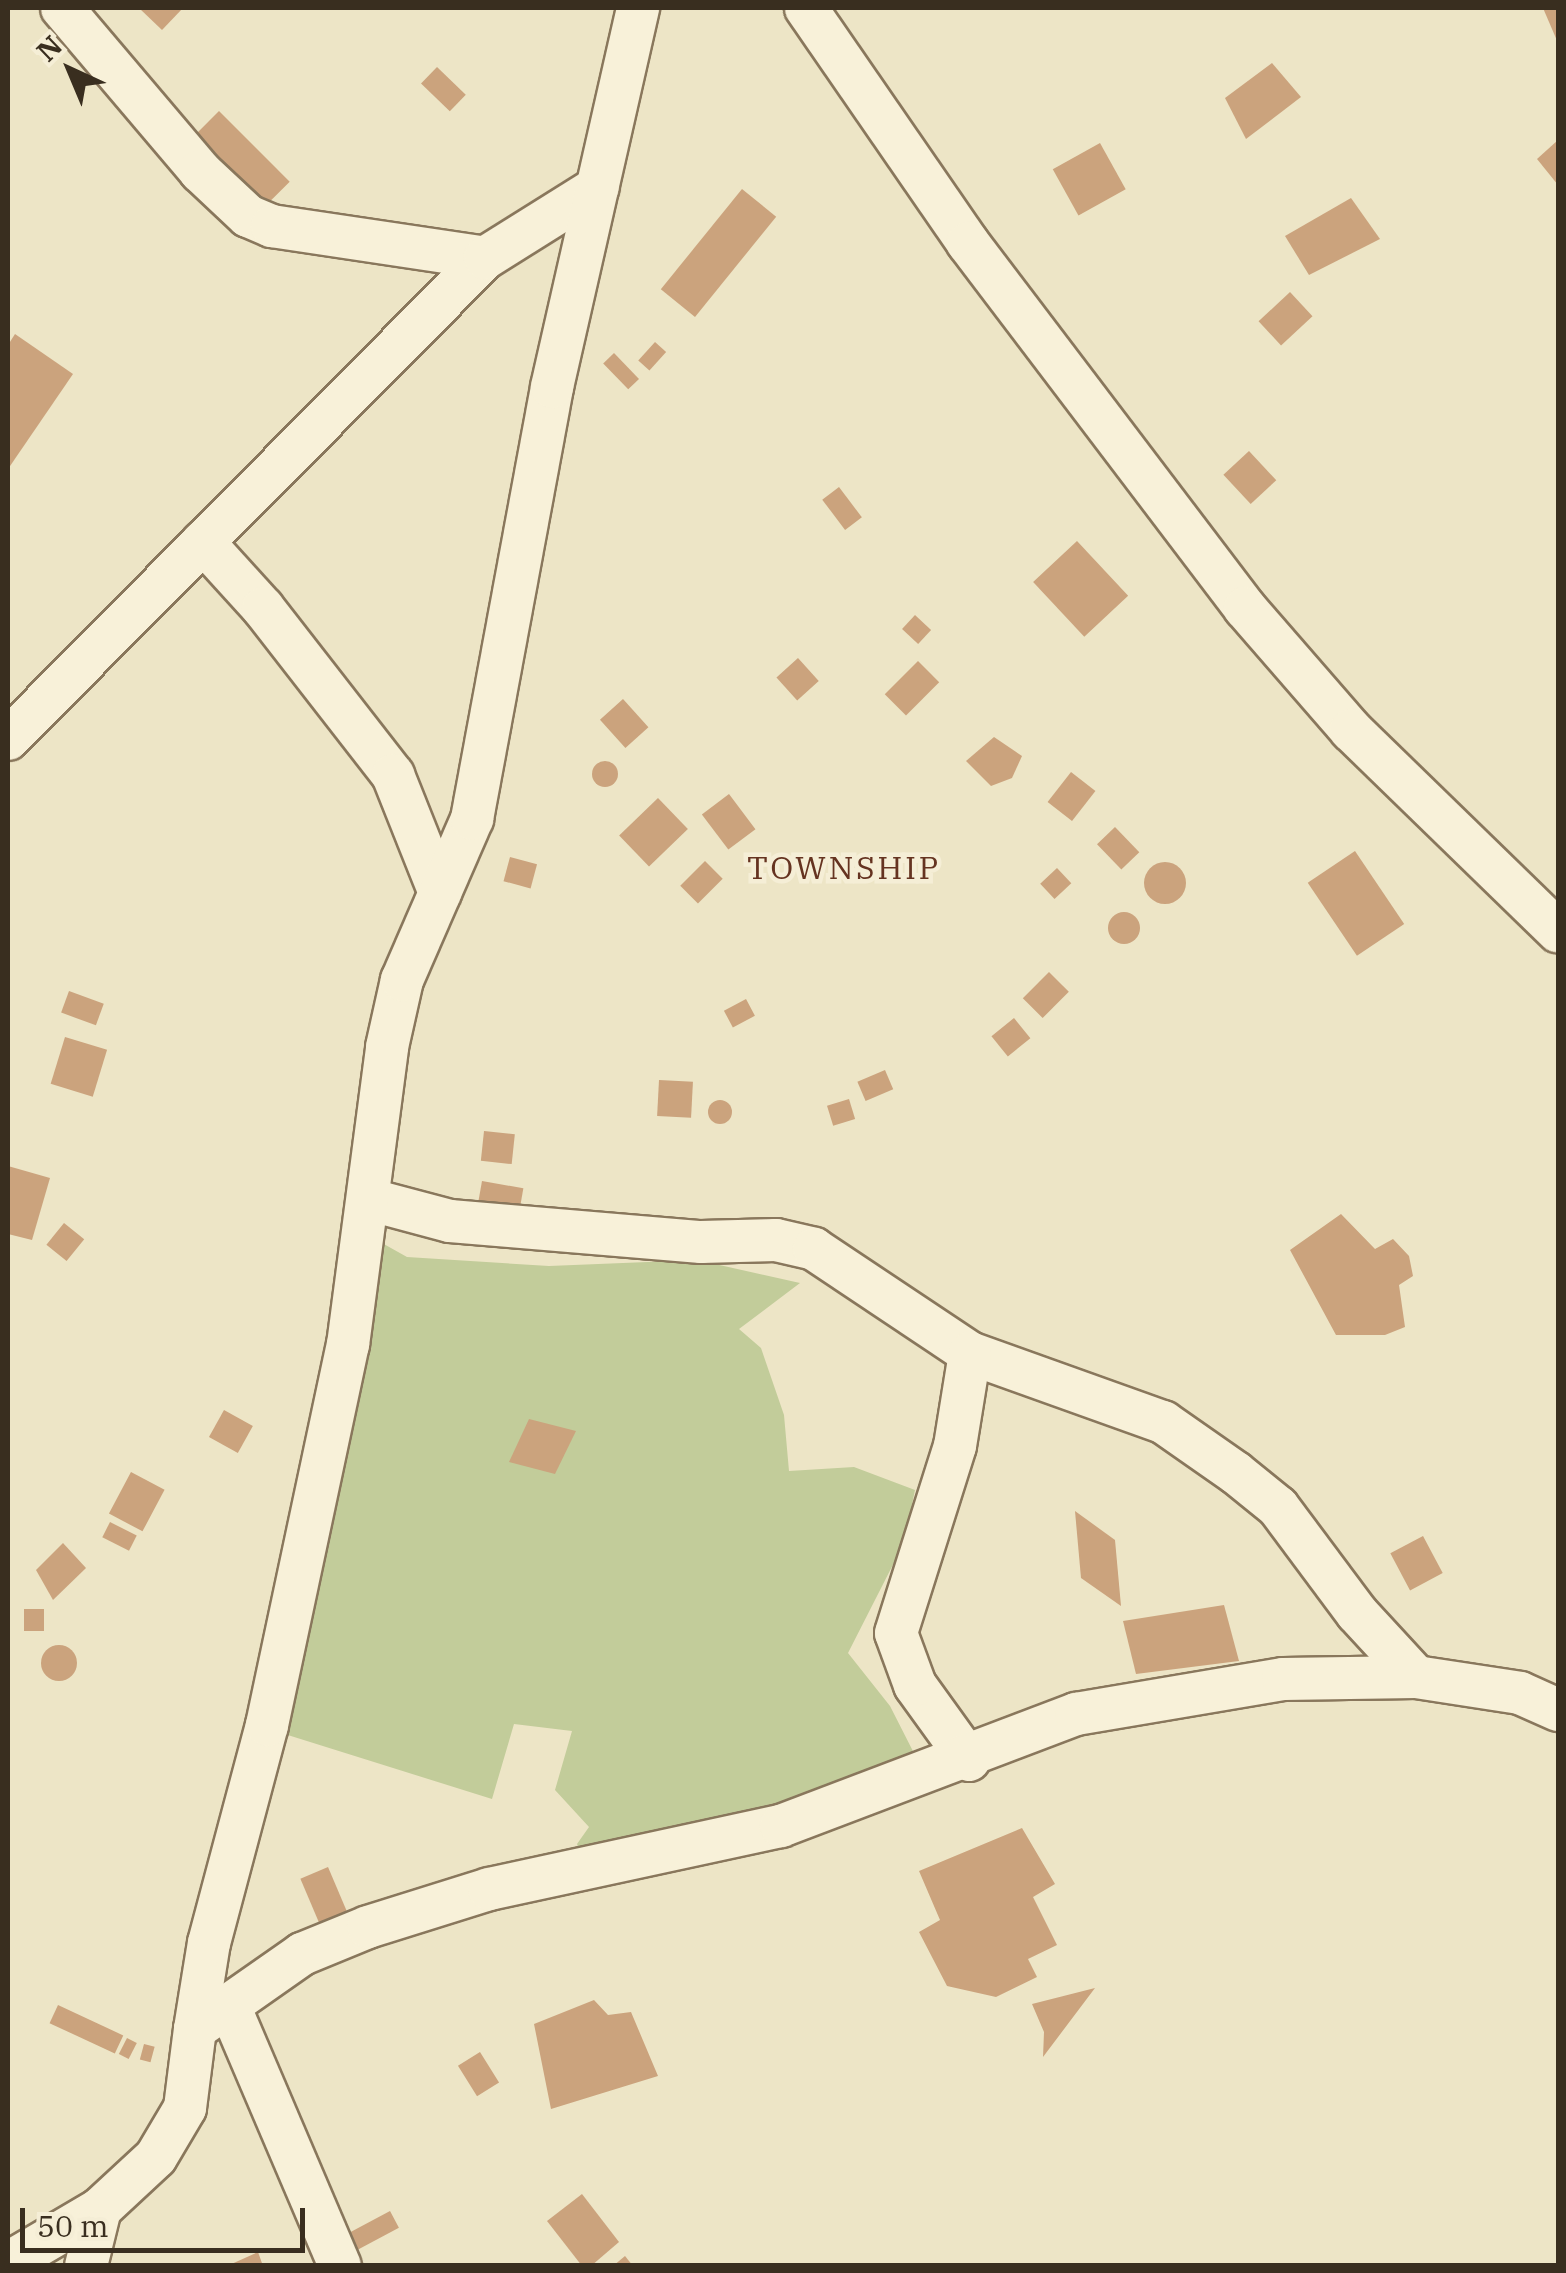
<!DOCTYPE html>
<style>
body{margin:0}
#map{position:relative;width:1566px;height:2273px;overflow:hidden;background:#ede5c6;font-family:"IBM Plex Serif",serif}
div>[style]{position:absolute}
[style*='--x']{left:calc(var(--x)*1px);top:calc(var(--y)*1px);width:calc(var(--w)*1px);rotate:calc(var(--a)*1deg)}
.green>*{inset:0;background:#c2cc9a}
.building>*{inset:0;background:#cba37d;transform-origin:0 0}
.round{border-radius:50%}
.roads{filter:drop-shadow(2px 0 #89775c) drop-shadow(-2px 0 #89775c) drop-shadow(0 2px #89775c) drop-shadow(0 -2px #89775c)}
.street>*{height:42px;margin:-21px;padding:0 21px;transform-origin:21px;border-radius:21px;background:#f8f1d9}
span{translate:-50% -50%;white-space:nowrap;text-align:center;line-height:1.15;-webkit-text-stroke:9px #f5eed6;paint-order:stroke}
.quarter-label{font-size:32px;color:#653320;letter-spacing:2.5px}
.frame{position:absolute;inset:0;border:10px solid #392e1f;pointer-events:none}
.north{position:absolute;left:20px;top:20px;width:100px;height:100px;-webkit-text-stroke:8px #f5eed6;paint-order:stroke;rotate:316deg;font-size:28px;font-weight:700;line-height:40px;text-align:center;color:#392e1f}
.north::after{content:'';display:block;margin:auto;width:35px;height:45px;background:#392e1f;clip-path:polygon(50% 0,100% 100%,50% 72%,0 100%)}
.scale{position:absolute;left:20px;top:2208px;width:285px;height:45px;box-sizing:border-box;border:5px solid #392e1f;border-top:0;padding-left:12px;font-size:30px;line-height:35px;white-space:nowrap;color:#392e1f;-webkit-text-stroke:8px #f5eed6;paint-order:stroke}
</style>
<div id="map">
<div class="green">
<div style="clip-path:polygon(382px 1243px,407px 1257px,549px 1266px,697px 1260px,800px 1283px,739px 1329px,761px 1348px,784px 1415px,789px 1471px,854px 1467px,915px 1490px,904px 1543px,848px 1653px,890px 1706px,920px 1765px,589px 1877px,577px 1844px,589px 1827px,555px 1790px,572px 1731px,514px 1724px,492px 1799px,275px 1731px)"></div>
</div>
<div class="building">
<div style="clip-path:polygon(139px 8px,183px 8px,162px 30px)"></div>
<div style="clip-path:polygon(1543px 8px,1558px 8px,1558px 43px)"></div>
<div style="clip-path:polygon(1272px 63px,1301px 97px,1246px 139px,1225px 98px)"></div>
<div style="left:437px;top:67px;width:40px;height:23px;rotate:44deg"></div>
<div style="left:219px;top:111px;width:100px;height:37px;rotate:45deg"></div>
<div style="clip-path:polygon(1558px 140px,1558px 185px,1537px 159px)"></div>
<div style="left:1100px;top:143px;width:53px;height:54px;rotate:61deg"></div>
<div style="left:742px;top:189px;width:44px;height:129px;rotate:39deg"></div>
<div style="clip-path:polygon(1351px 198px,1380px 239px,1309px 275px,1285px 236px)"></div>
<div style="left:1290px;top:292px;width:33px;height:43px;rotate:47deg"></div>
<div style="clip-path:polygon(15px 334px,73px 374px,8px 469px,8px 345px)"></div>
<div style="left:655px;top:342px;width:15px;height:25px;rotate:42deg"></div>
<div style="left:614px;top:353px;width:36px;height:15px;rotate:46deg"></div>
<div style="left:1249px;top:451px;width:40px;height:35px;rotate:47deg"></div>
<div style="left:839px;top:487px;width:38px;height:21px;rotate:53deg"></div>
<div style="left:1077px;top:541px;width:75px;height:60px;rotate:47deg"></div>
<div style="left:915px;top:615px;width:22px;height:19px;rotate:43deg"></div>
<div style="left:798px;top:658px;width:31px;height:29px;rotate:48deg"></div>
<div style="left:918px;top:661px;width:30px;height:47px;rotate:45deg"></div>
<div style="left:623px;top:699px;width:38px;height:31px;rotate:48deg"></div>
<div style="clip-path:polygon(994px 737px,1022px 756px,1012px 778px,991px 786px,966px 761px)"></div>
<div class="round" style="left:592px;top:761px;width:26px;height:26px"></div>
<div style="left:1071px;top:772px;width:31px;height:38px;rotate:38deg"></div>
<div style="left:729px;top:794px;width:44px;height:34px;rotate:53deg"></div>
<div style="left:658px;top:798px;width:43px;height:54px;rotate:46deg"></div>
<div style="left:1115px;top:827px;width:35px;height:25px;rotate:46deg"></div>
<div style="left:1355px;top:851px;width:88px;height:57px;rotate:56deg"></div>
<div style="left:510px;top:857px;width:28px;height:25px;rotate:15deg"></div>
<div style="left:705px;top:861px;width:25px;height:35px;rotate:45deg"></div>
<div class="round" style="left:1144px;top:862px;width:42px;height:42px"></div>
<div style="left:1057px;top:868px;width:21px;height:23px;rotate:47deg"></div>
<div class="round" style="left:1108px;top:912px;width:32px;height:32px"></div>
<div style="left:1049px;top:972px;width:28px;height:37px;rotate:45deg"></div>
<div style="left:69px;top:991px;width:37px;height:23px;rotate:20deg"></div>
<div style="left:746px;top:999px;width:19px;height:25px;rotate:62deg"></div>
<div style="left:1014px;top:1018px;width:26px;height:29px;rotate:51deg"></div>
<div style="left:65px;top:1037px;width:44px;height:49px;rotate:17deg"></div>
<div style="left:885px;top:1070px;width:21px;height:30px;rotate:67deg"></div>
<div style="left:659px;top:1080px;width:34px;height:36px;rotate:3deg"></div>
<div style="left:849px;top:1099px;width:21px;height:23px;rotate:73deg"></div>
<div class="round" style="left:708px;top:1100px;width:24px;height:24px"></div>
<div style="left:484px;top:1131px;width:31px;height:30px;rotate:6deg"></div>
<div style="clip-path:polygon(8px 1166px,50px 1178px,32px 1240px,8px 1234px)"></div>
<div style="left:482px;top:1181px;width:42px;height:26px;rotate:10deg"></div>
<div style="clip-path:polygon(1341px 1214px,1375px 1249px,1393px 1239px,1409px 1256px,1413px 1276px,1399px 1285px,1405px 1327px,1385px 1335px,1336px 1335px,1290px 1250px)"></div>
<div style="left:64px;top:1223px;width:26px;height:28px;rotate:39deg"></div>
<div style="left:224px;top:1410px;width:33px;height:31px;rotate:29deg"></div>
<div style="clip-path:polygon(529px 1419px,576px 1431px,555px 1474px,509px 1462px)"></div>
<div style="left:131px;top:1472px;width:38px;height:47px;rotate:28deg"></div>
<div style="clip-path:polygon(1075px 1511px,1115px 1540px,1121px 1606px,1081px 1578px)"></div>
<div style="left:110px;top:1522px;width:30px;height:17px;rotate:27deg"></div>
<div style="left:1423px;top:1536px;width:42px;height:37px;rotate:62deg"></div>
<div style="clip-path:polygon(63px 1543px,86px 1568px,53px 1600px,36px 1570px)"></div>
<div style="clip-path:polygon(1224px 1605px,1239px 1661px,1136px 1674px,1123px 1621px)"></div>
<div style="left:24px;top:1609px;width:20px;height:22px"></div>
<div class="round" style="left:41px;top:1645px;width:36px;height:36px"></div>
<div style="clip-path:polygon(1022px 1828px,1055px 1884px,1033px 1897px,1057px 1945px,1028px 1959px,1037px 1977px,996px 1997px,947px 1986px,919px 1932px,940px 1920px,919px 1871px)"></div>
<div style="left:328px;top:1867px;width:56px;height:30px;rotate:67deg"></div>
<div style="clip-path:polygon(1095px 1988px,1043px 2057px,1044px 2032px,1032px 2004px)"></div>
<div style="clip-path:polygon(594px 2000px,608px 2015px,631px 2012px,658px 2076px,551px 2109px,534px 2024px)"></div>
<div style="left:58px;top:2005px;width:72px;height:20px;rotate:25deg"></div>
<div style="left:127px;top:2038px;width:11px;height:18px;rotate:27deg"></div>
<div style="left:144px;top:2044px;width:11px;height:16px;rotate:15deg"></div>
<div style="left:480px;top:2052px;width:36px;height:26px;rotate:58deg"></div>
<div style="clip-path:polygon(582px 2194px,619px 2242px,591px 2266px,582px 2266px,547px 2221px)"></div>
<div style="left:390px;top:2211px;width:19px;height:52px;rotate:62deg"></div>
<div style="clip-path:polygon(258px 2252px,263px 2266px,227px 2266px)"></div>
<div style="clip-path:polygon(625px 2256px,633px 2266px,613px 2266px)"></div>
</div>
<div class="roads">
<div class="street">
<div style="--x:62;--y:8;--w:214;--a:49.7"></div>
<div style="--x:200;--y:171;--w:66;--a:43.2"></div>
<div style="--x:248;--y:216;--w:26;--a:23"></div>
<div style="--x:272;--y:226;--w:215;--a:8.5"></div>
<div style="--x:806;--y:8;--w:285;--a:55.4"></div>
<div style="--x:968;--y:243;--w:458;--a:52.8"></div>
<div style="--x:1245;--y:608;--w:162;--a:49"></div>
<div style="--x:1351;--y:730;--w:289;--a:44.2"></div>
<div style="--x:203;--y:542;--w:89;--a:47.7"></div>
<div style="--x:263;--y:608;--w:212;--a:52.1"></div>
<div style="--x:393;--y:775;--w:127;--a:68.3"></div>
<div style="--x:8;--y:739;--w:677;--a:-45.24"></div>
<div style="--x:485;--y:258;--w:133;--a:-32.1"></div>
<div style="--x:371;--y:1200;--w:82;--a:14.9"></div>
<div style="--x:450;--y:1221;--w:252;--a:4.8"></div>
<div style="--x:701;--y:1242;--w:75;--a:-1.5"></div>
<div style="--x:776;--y:1240;--w:39;--a:13"></div>
<div style="--x:814;--y:1249;--w:187;--a:33.7"></div>
<div style="--x:970;--y:1353;--w:205;--a:19.7"></div>
<div style="--x:1163;--y:1422;--w:89;--a:34.9"></div>
<div style="--x:1236;--y:1473;--w:54;--a:39"></div>
<div style="--x:1278;--y:1507;--w:132;--a:53.3"></div>
<div style="--x:1357;--y:1613;--w:87;--a:47.3"></div>
<div style="--x:969;--y:1760;--w:92;--a:-125.8"></div>
<div style="--x:915;--y:1685;--w:55;--a:-110.1"></div>
<div style="--x:896;--y:1633;--w:196;--a:-72.5"></div>
<div style="--x:955;--y:1446;--w:94;--a:-80.8"></div>
<div style="--x:230;--y:2008;--w:280;--a:66.9"></div>
<div style="--x:195;--y:2029;--w:87;--a:-80.8"></div>
<div style="--x:209;--y:1943;--w:226;--a:-75.1"></div>
<div style="--x:267;--y:1725;--w:389;--a:-78"></div>
<div style="--x:348;--y:1345;--w:301;--a:-82.5"></div>
<div style="--x:387;--y:1047;--w:69;--a:-77.4"></div>
<div style="--x:402;--y:980;--w:176;--a:-66.5"></div>
<div style="--x:472;--y:819;--w:439;--a:-79.5"></div>
<div style="--x:552;--y:387;--w:389;--a:-77.2"></div>
<div style="--x:8;--y:2263;--w:107;--a:-30.4"></div>
<div style="--x:86;--y:2266;--w:59;--a:-76.2"></div>
<div style="--x:100;--y:2209;--w:76;--a:-42.9"></div>
<div style="--x:156;--y:2157;--w:57;--a:-59.4"></div>
<div style="--x:185;--y:2108;--w:80;--a:-82.8"></div>
<div style="--x:195;--y:2029;--w:131;--a:-35"></div>
<div style="--x:302;--y:1954;--w:71;--a:-22.2"></div>
<div style="--x:368;--y:1927;--w:127;--a:-17.4"></div>
<div style="--x:489;--y:1889;--w:299;--a:-12.2"></div>
<div style="--x:781;--y:1826;--w:316;--a:-20.8"></div>
<div style="--x:1076;--y:1714;--w:210;--a:-9.6"></div>
<div style="--x:1283;--y:1679;--w:133;--a:-0.9"></div>
<div style="--x:1416;--y:1677;--w:105;--a:8.7"></div>
<div style="--x:1520;--y:1693;--w:42;--a:24.1"></div>
</div>
</div>
<div class="quarter-label">
<span style="left:844px;top:867px">TOWNSHIP</span>
</div>
<div class="frame"></div>
<div class="north">N</div>
<div class="scale">50 m</div>
</div>
